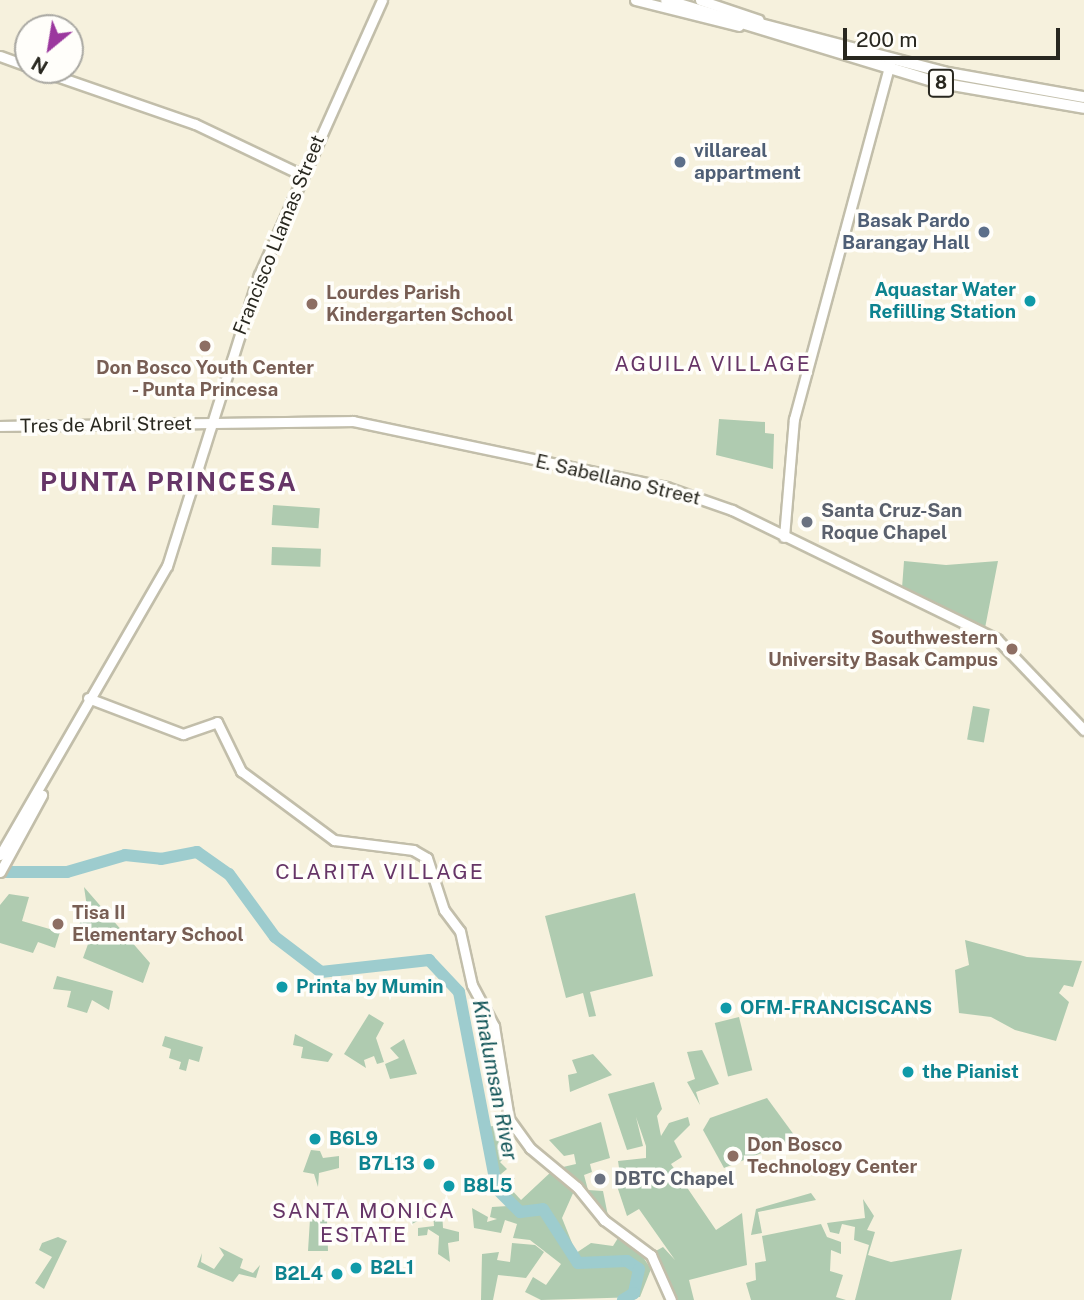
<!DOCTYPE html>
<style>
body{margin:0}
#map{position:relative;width:1084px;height:1300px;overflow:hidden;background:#f6f1dd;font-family:"Public Sans",sans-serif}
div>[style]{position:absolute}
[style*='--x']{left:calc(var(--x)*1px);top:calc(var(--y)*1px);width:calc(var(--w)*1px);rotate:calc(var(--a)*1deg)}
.green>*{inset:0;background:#afcbb0;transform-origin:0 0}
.river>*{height:12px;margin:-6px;padding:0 6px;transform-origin:6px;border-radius:6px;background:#9dccce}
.roads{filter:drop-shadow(2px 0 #c2beaa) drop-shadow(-2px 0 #c2beaa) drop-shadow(0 2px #c2beaa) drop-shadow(0 -2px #c2beaa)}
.secondary>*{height:9px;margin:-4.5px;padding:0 4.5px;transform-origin:4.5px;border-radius:4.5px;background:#fff}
.primary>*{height:10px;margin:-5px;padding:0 5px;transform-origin:5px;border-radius:5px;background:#fff}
.dots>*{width:19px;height:19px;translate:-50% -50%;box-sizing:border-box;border:4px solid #fffefa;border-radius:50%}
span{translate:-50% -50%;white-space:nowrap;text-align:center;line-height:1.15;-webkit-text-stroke:7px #fffefa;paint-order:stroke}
.shield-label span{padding:2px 5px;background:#fffefa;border:2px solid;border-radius:5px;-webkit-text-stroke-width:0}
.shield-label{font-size:18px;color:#28271f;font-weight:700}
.service-label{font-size:19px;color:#4e5e75;font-weight:700}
.left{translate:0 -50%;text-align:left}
.right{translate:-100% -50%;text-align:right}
.street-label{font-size:19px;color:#28271f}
.culture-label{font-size:19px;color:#0d838f;font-weight:700}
.education-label{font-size:19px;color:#785e54;font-weight:700}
.worship-label{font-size:19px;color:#5b616d;font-weight:700}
.neighbourhood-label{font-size:21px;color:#663567;letter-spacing:2px}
.water-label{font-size:21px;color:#115457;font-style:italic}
.district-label{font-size:26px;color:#663567;font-weight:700;letter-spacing:2px}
.north{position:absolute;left:14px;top:14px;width:70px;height:70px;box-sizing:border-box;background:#fffefa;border:2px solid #a9a8a2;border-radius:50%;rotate:210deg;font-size:19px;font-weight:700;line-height:28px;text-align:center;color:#28271f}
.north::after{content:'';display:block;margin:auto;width:24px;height:32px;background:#9b389e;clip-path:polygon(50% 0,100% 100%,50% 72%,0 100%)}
.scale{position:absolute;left:843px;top:28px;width:217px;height:32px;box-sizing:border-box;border:4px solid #28271f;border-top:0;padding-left:9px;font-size:21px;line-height:24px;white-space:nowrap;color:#28271f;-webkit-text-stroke:5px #fffefa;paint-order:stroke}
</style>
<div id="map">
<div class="green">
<div style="clip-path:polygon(719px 419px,765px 422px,765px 433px,774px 434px,773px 469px,716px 455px)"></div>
<div style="left:273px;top:505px;width:47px;height:20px;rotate:4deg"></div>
<div style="left:272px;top:547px;width:49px;height:18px;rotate:2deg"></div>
<div style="clip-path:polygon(904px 561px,946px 565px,998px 561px,985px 628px,902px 588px)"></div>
<div style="left:973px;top:706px;width:17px;height:34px;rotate:10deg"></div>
<div style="clip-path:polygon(84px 887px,150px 963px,143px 983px,83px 958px,92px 933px,79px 925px,87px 907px)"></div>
<div style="clip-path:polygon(635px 893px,653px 976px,590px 992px,596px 1016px,589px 1017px,583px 993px,566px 998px,545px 916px)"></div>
<div style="clip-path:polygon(9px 894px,29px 897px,22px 921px,60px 932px,55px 948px,38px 942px,33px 953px,0 943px,0 905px)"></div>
<div style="clip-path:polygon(965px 940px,1027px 957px,1082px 961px,1073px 987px,1064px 985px,1059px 993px,1069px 1002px,1056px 1041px,1015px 1030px,991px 1017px,959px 1013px,955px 970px,969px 965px)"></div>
<div style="clip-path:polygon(57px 976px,113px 991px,109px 1010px,92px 1000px,87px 1013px,67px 1007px,71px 991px,53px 989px)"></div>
<div style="clip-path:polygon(369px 1014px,384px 1023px,376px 1038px,384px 1062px,377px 1064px,374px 1056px,364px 1060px,366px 1068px,344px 1054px)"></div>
<div style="left:739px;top:1017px;width:55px;height:25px;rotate:76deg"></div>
<div style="clip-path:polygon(295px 1034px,333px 1054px,328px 1062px,301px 1058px,303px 1047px,293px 1045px)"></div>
<div style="clip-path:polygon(165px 1036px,203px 1047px,199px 1062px,189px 1059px,186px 1071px,179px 1069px,181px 1062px,169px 1058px,171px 1049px,162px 1046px)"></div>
<div style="clip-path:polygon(404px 1039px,417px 1074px,390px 1079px,385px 1064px,399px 1058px,390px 1048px)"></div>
<div style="clip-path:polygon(702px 1050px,719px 1084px,696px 1092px,700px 1105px,687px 1082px,695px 1079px,687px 1052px)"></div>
<div style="clip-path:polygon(593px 1054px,612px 1075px,570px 1092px,568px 1075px,577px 1073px,572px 1060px)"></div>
<div style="clip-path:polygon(654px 1082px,662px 1109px,657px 1116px,661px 1136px,669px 1123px,688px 1117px,690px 1125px,674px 1141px,682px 1157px,671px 1164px,716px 1230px,742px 1213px,747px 1265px,689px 1280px,694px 1300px,674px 1300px,654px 1252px,663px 1247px,675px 1260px,639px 1209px,627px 1216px,616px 1183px,621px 1181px,618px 1161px,646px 1158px,646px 1146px,636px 1117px,643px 1146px,627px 1150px,608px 1094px)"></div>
<div style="clip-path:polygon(767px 1098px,797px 1139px,724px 1168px,703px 1130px,710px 1118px)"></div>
<div style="clip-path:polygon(601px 1122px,610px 1158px,590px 1164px,592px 1172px,584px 1175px,588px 1190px,603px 1191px,609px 1221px,563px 1167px,576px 1164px,574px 1154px,564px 1156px,549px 1140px)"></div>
<div style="clip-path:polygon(493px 1126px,507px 1156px,500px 1162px,507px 1169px,501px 1174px,505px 1180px,515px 1178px,508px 1186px,521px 1200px,552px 1171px,574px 1191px,562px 1218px,576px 1253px,591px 1243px,613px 1246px,618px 1238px,641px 1254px,651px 1269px,640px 1297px,541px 1300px,525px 1292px,533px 1277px,546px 1285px,561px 1264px,530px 1240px,513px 1238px,517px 1224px,505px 1220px,501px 1233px,474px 1228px,472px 1208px,488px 1217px,487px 1222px,497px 1219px,490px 1217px,492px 1207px,508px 1206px,497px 1189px,481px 1128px)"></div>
<div style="clip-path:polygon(311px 1150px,320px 1151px,323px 1158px,339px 1156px,339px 1168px,319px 1173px,318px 1187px,314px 1174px,303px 1172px)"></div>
<div style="clip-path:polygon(811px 1193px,816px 1200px,758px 1212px,762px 1233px,751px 1235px,756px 1209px)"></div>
<div style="clip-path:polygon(863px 1199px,874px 1216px,867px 1230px,875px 1232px,868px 1255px,891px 1262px,962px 1249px,951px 1300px,855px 1300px,869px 1245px,854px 1240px,855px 1227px,842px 1224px,839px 1234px,830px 1232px,827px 1223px,865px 1218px)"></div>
<div style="clip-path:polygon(442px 1211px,443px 1228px,459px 1232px,459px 1241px,448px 1243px,450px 1262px,438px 1254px,439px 1236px,428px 1229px,427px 1235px,418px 1236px,418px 1228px,434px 1226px,433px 1213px,412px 1224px,412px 1216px,401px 1214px)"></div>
<div style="clip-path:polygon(310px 1219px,327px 1220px,328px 1251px,308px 1251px)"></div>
<div style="clip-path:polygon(821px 1224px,827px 1237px,841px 1242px,841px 1254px,831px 1250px,830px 1271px,843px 1275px,836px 1297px,846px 1300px,751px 1300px,746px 1283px,756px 1280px,755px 1263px,766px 1261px,762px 1236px)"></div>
<div style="clip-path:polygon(58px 1237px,67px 1241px,44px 1289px,35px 1283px,52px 1257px,39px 1250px,42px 1243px)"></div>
<div style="clip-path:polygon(512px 1243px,535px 1245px,544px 1252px,526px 1278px,498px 1275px,493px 1300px,481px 1300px,482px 1254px,499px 1252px,497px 1260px,510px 1262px)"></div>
<div style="clip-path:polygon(219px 1247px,243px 1259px,240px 1268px,253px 1273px,260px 1265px,256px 1278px,239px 1274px,233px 1282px,197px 1267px,202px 1253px,201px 1262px,214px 1269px,224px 1255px)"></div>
</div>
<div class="river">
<div style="--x:0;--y:872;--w:67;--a:0"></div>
<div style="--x:67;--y:872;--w:60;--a:-16.3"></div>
<div style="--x:125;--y:855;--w:36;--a:6"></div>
<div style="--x:161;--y:859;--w:37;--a:-11"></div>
<div style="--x:197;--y:852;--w:39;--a:35"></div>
<div style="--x:229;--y:874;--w:78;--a:53.9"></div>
<div style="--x:275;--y:937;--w:58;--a:37.3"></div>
<div style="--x:321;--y:972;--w:109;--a:-6.3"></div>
<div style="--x:429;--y:960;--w:44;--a:46.8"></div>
<div style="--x:459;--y:992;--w:201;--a:79.1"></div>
<div style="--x:497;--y:1189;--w:33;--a:45"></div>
<div style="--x:520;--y:1212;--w:23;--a:-7"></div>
<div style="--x:543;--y:1209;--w:64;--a:57.1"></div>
<div style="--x:578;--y:1263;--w:49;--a:-2.3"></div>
<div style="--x:627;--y:1261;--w:14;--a:34"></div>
<div style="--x:639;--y:1269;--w:25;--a:102"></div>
<div style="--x:634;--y:1293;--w:13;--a:148"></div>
</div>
<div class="roads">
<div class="secondary">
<div style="--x:635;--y:0;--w:107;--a:14"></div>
<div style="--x:700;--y:0;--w:62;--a:18.7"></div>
<div style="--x:0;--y:56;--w:30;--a:20"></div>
<div style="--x:39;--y:70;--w:165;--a:19.1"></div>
<div style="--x:195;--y:124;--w:119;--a:25.5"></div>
<div style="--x:0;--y:426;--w:353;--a:-0.8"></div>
<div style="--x:353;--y:421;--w:320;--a:11.9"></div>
<div style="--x:666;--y:487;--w:70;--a:19.2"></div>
<div style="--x:732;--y:510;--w:295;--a:26"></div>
<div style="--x:997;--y:639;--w:126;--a:46.3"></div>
<div style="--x:784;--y:537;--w:118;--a:-85.2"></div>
<div style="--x:794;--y:419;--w:370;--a:-74.9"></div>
<div style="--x:88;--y:698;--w:102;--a:20.8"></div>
<div style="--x:183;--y:734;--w:36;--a:-19"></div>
<div style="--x:217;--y:722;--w:55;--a:63.9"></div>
<div style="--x:241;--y:771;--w:116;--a:36.6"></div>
<div style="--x:334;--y:840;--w:80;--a:7.2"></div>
<div style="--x:413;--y:850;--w:16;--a:30"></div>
<div style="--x:427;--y:858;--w:55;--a:71.9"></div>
<div style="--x:444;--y:910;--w:26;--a:53"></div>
<div style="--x:460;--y:931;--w:55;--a:77.5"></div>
<div style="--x:472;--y:985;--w:47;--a:61.8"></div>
<div style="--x:494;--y:1026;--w:94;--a:80.8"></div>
<div style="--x:509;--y:1119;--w:36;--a:54"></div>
<div style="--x:530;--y:1148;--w:61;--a:39.7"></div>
<div style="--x:577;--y:1187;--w:43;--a:50.7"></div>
<div style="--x:604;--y:1220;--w:59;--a:36.7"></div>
<div style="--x:651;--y:1255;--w:49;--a:66"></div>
<div style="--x:0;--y:855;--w:334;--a:-60"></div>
<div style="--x:167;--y:566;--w:305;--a:-72.5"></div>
<div style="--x:259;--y:275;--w:301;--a:-65.9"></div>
<div style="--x:0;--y:872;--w:88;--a:-61.4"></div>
</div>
<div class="primary">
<div style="--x:666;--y:0;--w:286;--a:16.9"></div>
<div style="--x:940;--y:83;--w:146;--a:9.8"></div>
<div style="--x:734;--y:17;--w:216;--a:14.7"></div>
<div style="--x:943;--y:72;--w:143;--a:10.1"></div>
</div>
</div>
<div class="dots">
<div style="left:680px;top:162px;background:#5c6f8a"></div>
<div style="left:984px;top:232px;background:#5c6f8a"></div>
<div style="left:1030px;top:301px;background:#0f9aa8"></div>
<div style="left:312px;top:304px;background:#8d6e63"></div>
<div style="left:205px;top:346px;background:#8d6e63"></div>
<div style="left:807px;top:522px;background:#6b7280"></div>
<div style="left:1012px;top:649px;background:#8d6e63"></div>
<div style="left:58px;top:924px;background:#8d6e63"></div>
<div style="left:282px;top:987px;background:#0f9aa8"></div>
<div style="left:726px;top:1008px;background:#0f9aa8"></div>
<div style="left:908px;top:1072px;background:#0f9aa8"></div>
<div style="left:315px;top:1139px;background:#0f9aa8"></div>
<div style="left:733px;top:1156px;background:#8d6e63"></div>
<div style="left:429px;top:1164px;background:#0f9aa8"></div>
<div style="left:600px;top:1179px;background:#6b7280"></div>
<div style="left:449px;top:1186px;background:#0f9aa8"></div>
<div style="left:356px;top:1268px;background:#0f9aa8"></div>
<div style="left:337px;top:1274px;background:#0f9aa8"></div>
</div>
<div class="shield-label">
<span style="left:941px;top:83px">8</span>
</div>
<div class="service-label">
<span class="left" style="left:694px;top:162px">villareal<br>appartment</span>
<span class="right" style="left:970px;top:232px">Basak Pardo<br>Barangay Hall</span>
</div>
<div class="street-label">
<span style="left:279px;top:235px;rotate:-68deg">Francisco Llamas Street</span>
<span style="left:106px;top:425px;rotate:-1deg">Tres de Abril Street</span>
<span style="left:618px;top:480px;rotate:13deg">E. Sabellano Street</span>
</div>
<div class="culture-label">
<span class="right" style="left:1016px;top:301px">Aquastar Water<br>Refilling Station</span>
<span class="left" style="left:296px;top:987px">Printa by Mumin</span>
<span class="left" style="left:740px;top:1008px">OFM-FRANCISCANS</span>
<span class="left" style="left:922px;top:1072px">the Pianist</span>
<span class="left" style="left:329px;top:1139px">B6L9</span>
<span class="right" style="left:415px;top:1164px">B7L13</span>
<span class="left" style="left:463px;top:1186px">B8L5</span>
<span class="left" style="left:370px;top:1268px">B2L1</span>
<span class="right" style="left:323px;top:1274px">B2L4</span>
</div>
<div class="education-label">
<span class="left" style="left:326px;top:304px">Lourdes Parish<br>Kindergarten School</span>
<span style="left:205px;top:379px">Don Bosco Youth Center<br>- Punta Princesa</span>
<span class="right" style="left:998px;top:649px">Southwestern<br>University Basak Campus</span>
<span class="left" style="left:72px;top:924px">Tisa II<br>Elementary School</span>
<span class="left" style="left:747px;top:1156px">Don Bosco<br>Technology Center</span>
</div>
<div class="worship-label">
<span class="left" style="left:821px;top:522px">Santa Cruz-San<br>Roque Chapel</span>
<span class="left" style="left:614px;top:1179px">DBTC Chapel</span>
</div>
<div class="neighbourhood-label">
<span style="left:713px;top:364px">AGUILA VILLAGE</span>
<span style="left:380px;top:872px">CLARITA VILLAGE</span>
<span style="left:364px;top:1223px">SANTA MONICA<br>ESTATE</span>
</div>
<div class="water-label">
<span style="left:495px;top:1080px;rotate:79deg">Kinalumsan River</span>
</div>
<div class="district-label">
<span style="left:169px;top:482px">PUNTA PRINCESA</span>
</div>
<div class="north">N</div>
<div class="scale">200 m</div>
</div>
